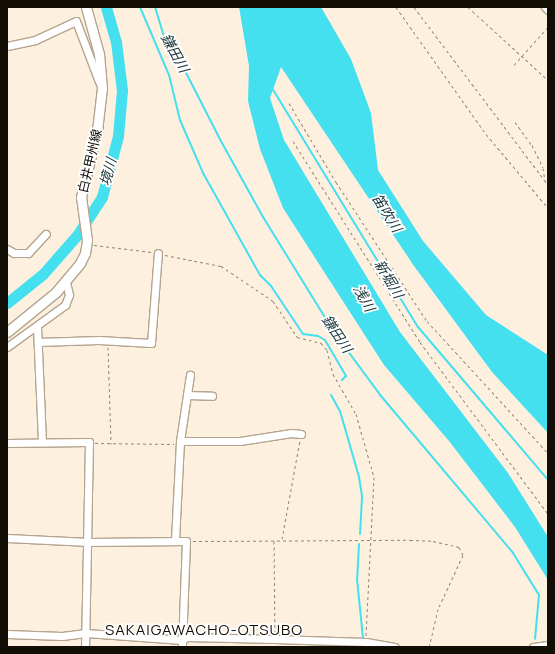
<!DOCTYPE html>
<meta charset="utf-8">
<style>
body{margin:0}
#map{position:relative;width:555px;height:654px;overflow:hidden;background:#fdf0de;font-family:Manrope,"Noto Sans JP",sans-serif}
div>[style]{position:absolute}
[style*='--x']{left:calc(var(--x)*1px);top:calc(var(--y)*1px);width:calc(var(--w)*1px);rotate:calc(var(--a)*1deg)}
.water>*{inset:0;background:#44e0ef}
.stream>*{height:2px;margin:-1px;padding:0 1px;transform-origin:1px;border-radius:1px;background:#44e0ef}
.river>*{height:11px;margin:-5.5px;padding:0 5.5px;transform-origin:5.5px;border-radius:5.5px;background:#44e0ef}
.path>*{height:1px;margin-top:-0.5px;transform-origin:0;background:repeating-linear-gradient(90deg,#908679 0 3px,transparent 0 6px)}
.roads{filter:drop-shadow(1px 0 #b4a58f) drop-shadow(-1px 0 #b4a58f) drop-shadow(0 1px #b4a58f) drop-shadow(0 -1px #b4a58f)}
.minor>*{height:7px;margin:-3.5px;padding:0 3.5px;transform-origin:3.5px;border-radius:3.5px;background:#fff}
.major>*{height:9px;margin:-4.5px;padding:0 4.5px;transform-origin:4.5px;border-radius:4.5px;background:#fff}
span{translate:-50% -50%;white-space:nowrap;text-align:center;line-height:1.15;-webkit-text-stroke:3.5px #fff;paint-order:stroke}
.street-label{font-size:13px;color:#120d05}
.water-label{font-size:14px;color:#20393c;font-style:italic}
.quarter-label{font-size:15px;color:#120d05;letter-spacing:1px}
.frame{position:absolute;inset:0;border:8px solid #120d05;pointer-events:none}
</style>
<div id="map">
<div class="water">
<div style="clip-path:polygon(239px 7px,321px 7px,351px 59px,371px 113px,378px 170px,423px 241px,486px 315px,548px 355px,548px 433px,492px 372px,414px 266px,281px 67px,270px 98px,284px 140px,400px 332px,508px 473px,548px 537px,548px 580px,515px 527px,449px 441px,384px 365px,283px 208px,260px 149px,248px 101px,249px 66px)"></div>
</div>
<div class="stream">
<div style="--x:140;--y:7;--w:74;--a:66.9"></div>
<div style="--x:169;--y:75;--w:46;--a:76.3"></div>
<div style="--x:180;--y:120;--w:58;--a:66.5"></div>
<div style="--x:203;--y:173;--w:117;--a:60.8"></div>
<div style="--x:260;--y:275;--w:16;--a:45"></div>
<div style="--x:271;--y:286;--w:58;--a:56.3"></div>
<div style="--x:303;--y:334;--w:15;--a:8"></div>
<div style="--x:318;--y:336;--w:8;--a:30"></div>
<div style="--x:325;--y:340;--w:42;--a:59.7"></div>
<div style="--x:346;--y:376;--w:6;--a:135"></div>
<div style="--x:155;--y:7;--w:30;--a:73"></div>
<div style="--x:164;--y:36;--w:27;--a:57"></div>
<div style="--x:179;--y:59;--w:94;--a:62.9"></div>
<div style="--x:222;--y:143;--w:85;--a:61"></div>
<div style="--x:263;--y:217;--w:139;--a:58.3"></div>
<div style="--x:336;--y:335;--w:76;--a:53.6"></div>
<div style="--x:381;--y:396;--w:205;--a:49.9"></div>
<div style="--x:513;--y:553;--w:49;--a:58.2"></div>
<div style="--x:539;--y:595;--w:44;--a:95.2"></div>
<div style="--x:272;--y:88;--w:280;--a:58.6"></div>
<div style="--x:418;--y:327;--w:201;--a:49.6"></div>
<div style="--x:331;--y:395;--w:18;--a:61"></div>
<div style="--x:340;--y:411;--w:69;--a:73.9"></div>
<div style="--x:359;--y:477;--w:20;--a:81"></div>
<div style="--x:362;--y:497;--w:37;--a:93"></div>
<div style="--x:359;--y:544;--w:35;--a:93"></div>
<div style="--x:357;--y:579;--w:59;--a:84.2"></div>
</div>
<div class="river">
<div style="--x:7;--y:303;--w:46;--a:-38.9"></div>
<div style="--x:43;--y:274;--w:53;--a:-48.8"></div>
<div style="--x:78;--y:234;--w:44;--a:-57"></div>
<div style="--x:102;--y:197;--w:63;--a:-75.3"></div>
<div style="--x:118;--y:136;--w:46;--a:-85"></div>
<div style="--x:122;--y:90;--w:48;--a:-97.1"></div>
<div style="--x:116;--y:42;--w:36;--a:-106"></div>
</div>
<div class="path">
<div style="--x:396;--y:7;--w:156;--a:54.7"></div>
<div style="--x:486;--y:134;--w:97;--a:50"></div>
<div style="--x:414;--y:7;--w:223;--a:53"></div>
<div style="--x:468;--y:7;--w:108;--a:42.4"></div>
<div style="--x:514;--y:65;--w:51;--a:-48.2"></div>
<div style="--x:289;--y:103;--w:92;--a:59.3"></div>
<div style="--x:336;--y:182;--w:166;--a:56.8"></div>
<div style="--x:427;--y:321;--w:179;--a:47.5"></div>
<div style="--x:515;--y:122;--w:29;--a:54"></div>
<div style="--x:532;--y:145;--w:25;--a:64"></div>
<div style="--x:543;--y:168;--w:12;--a:81"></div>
<div style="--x:293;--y:141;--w:238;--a:57.7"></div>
<div style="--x:420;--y:342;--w:214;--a:53.3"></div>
<div style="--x:94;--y:245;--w:58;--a:6.9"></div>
<div style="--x:165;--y:255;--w:57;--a:11.1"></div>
<div style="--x:221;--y:266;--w:63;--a:33.9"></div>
<div style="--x:273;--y:301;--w:43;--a:56.3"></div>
<div style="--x:297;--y:337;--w:25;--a:14"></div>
<div style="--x:321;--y:343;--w:9;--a:49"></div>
<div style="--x:327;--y:350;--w:25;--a:76"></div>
<div style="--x:333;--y:374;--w:46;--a:60.1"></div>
<div style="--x:356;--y:414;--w:66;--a:74.1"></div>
<div style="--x:374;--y:477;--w:159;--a:92.9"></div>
<div style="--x:108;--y:347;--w:97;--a:88.2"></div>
<div style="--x:95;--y:443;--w:79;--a:0.7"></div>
<div style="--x:282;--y:539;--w:101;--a:-79.7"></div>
<div style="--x:193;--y:541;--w:217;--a:-0.3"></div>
<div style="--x:410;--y:540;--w:23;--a:2"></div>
<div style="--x:433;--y:541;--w:27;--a:13"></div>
<div style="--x:459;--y:547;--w:9;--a:63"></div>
<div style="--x:463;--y:555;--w:60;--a:114.8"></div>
<div style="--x:438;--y:609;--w:39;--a:103"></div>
<div style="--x:274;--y:541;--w:92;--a:89.4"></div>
</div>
<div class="roads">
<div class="minor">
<div style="--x:545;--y:7;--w:4;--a:45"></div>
<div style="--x:7;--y:46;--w:29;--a:-12"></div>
<div style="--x:35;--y:40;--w:45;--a:-24.9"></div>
<div style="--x:76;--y:21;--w:65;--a:69.3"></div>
<div style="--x:7;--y:249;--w:8;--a:30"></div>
<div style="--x:14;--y:253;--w:14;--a:0"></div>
<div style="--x:28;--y:253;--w:26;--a:-47"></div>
<div style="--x:37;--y:327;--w:115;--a:87.5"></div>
<div style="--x:38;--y:342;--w:61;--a:-1.9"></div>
<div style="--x:99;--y:340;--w:52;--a:3.3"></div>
<div style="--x:151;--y:343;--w:90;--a:-85.6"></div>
<div style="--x:7;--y:347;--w:72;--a:-35.9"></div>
<div style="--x:65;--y:305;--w:11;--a:-68"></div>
<div style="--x:69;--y:295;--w:13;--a:-103"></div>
<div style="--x:187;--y:395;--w:25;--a:2"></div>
<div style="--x:180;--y:441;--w:60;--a:0"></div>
<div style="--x:240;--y:441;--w:52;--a:-8.9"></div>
<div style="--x:291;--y:433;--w:10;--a:6"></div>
<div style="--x:7;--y:443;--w:82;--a:-0.7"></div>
<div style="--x:89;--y:442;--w:205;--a:91.1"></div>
<div style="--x:7;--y:538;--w:82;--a:2.8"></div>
<div style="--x:89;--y:542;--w:97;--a:-0.6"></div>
<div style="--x:186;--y:541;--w:106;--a:92.2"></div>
<div style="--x:175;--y:540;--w:99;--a:-87.1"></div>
<div style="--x:180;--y:441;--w:67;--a:-81.4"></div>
<div style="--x:7;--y:634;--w:55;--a:2.1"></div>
<div style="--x:62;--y:636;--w:24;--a:-7"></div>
<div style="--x:86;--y:633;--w:96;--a:4.2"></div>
<div style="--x:182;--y:640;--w:6;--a:-31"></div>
<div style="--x:187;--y:637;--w:88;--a:1.3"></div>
<div style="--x:275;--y:639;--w:91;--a:1.9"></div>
<div style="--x:366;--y:642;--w:29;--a:10"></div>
<div style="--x:533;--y:647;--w:15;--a:-8"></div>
</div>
<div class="major">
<div style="--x:7;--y:332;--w:63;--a:-39.2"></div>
<div style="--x:56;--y:292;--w:38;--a:-50"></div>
<div style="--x:80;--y:263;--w:11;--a:-63"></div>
<div style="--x:85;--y:253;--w:13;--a:-81"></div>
<div style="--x:87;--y:240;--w:43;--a:-97.9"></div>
<div style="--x:81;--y:197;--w:68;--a:-76.4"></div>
<div style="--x:97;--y:131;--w:43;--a:-83.4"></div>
<div style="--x:102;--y:88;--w:34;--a:-95"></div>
<div style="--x:99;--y:54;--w:49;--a:-105.5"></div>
</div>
</div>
<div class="street-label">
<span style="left:90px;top:161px;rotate:-77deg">白井甲州線</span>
</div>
<div class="water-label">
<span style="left:175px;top:53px;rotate:61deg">鎌田川</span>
<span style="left:108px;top:172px;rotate:-75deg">境川</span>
<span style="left:387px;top:213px;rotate:58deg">笛吹川</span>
<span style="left:389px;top:279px;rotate:59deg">新堀川</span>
<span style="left:364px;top:298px;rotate:61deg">浅川</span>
<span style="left:337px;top:334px;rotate:56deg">鎌田川</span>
</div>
<div class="quarter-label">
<span style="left:204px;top:630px">SAKAIGAWACHO-OTSUBO</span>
</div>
<div class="frame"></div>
</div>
